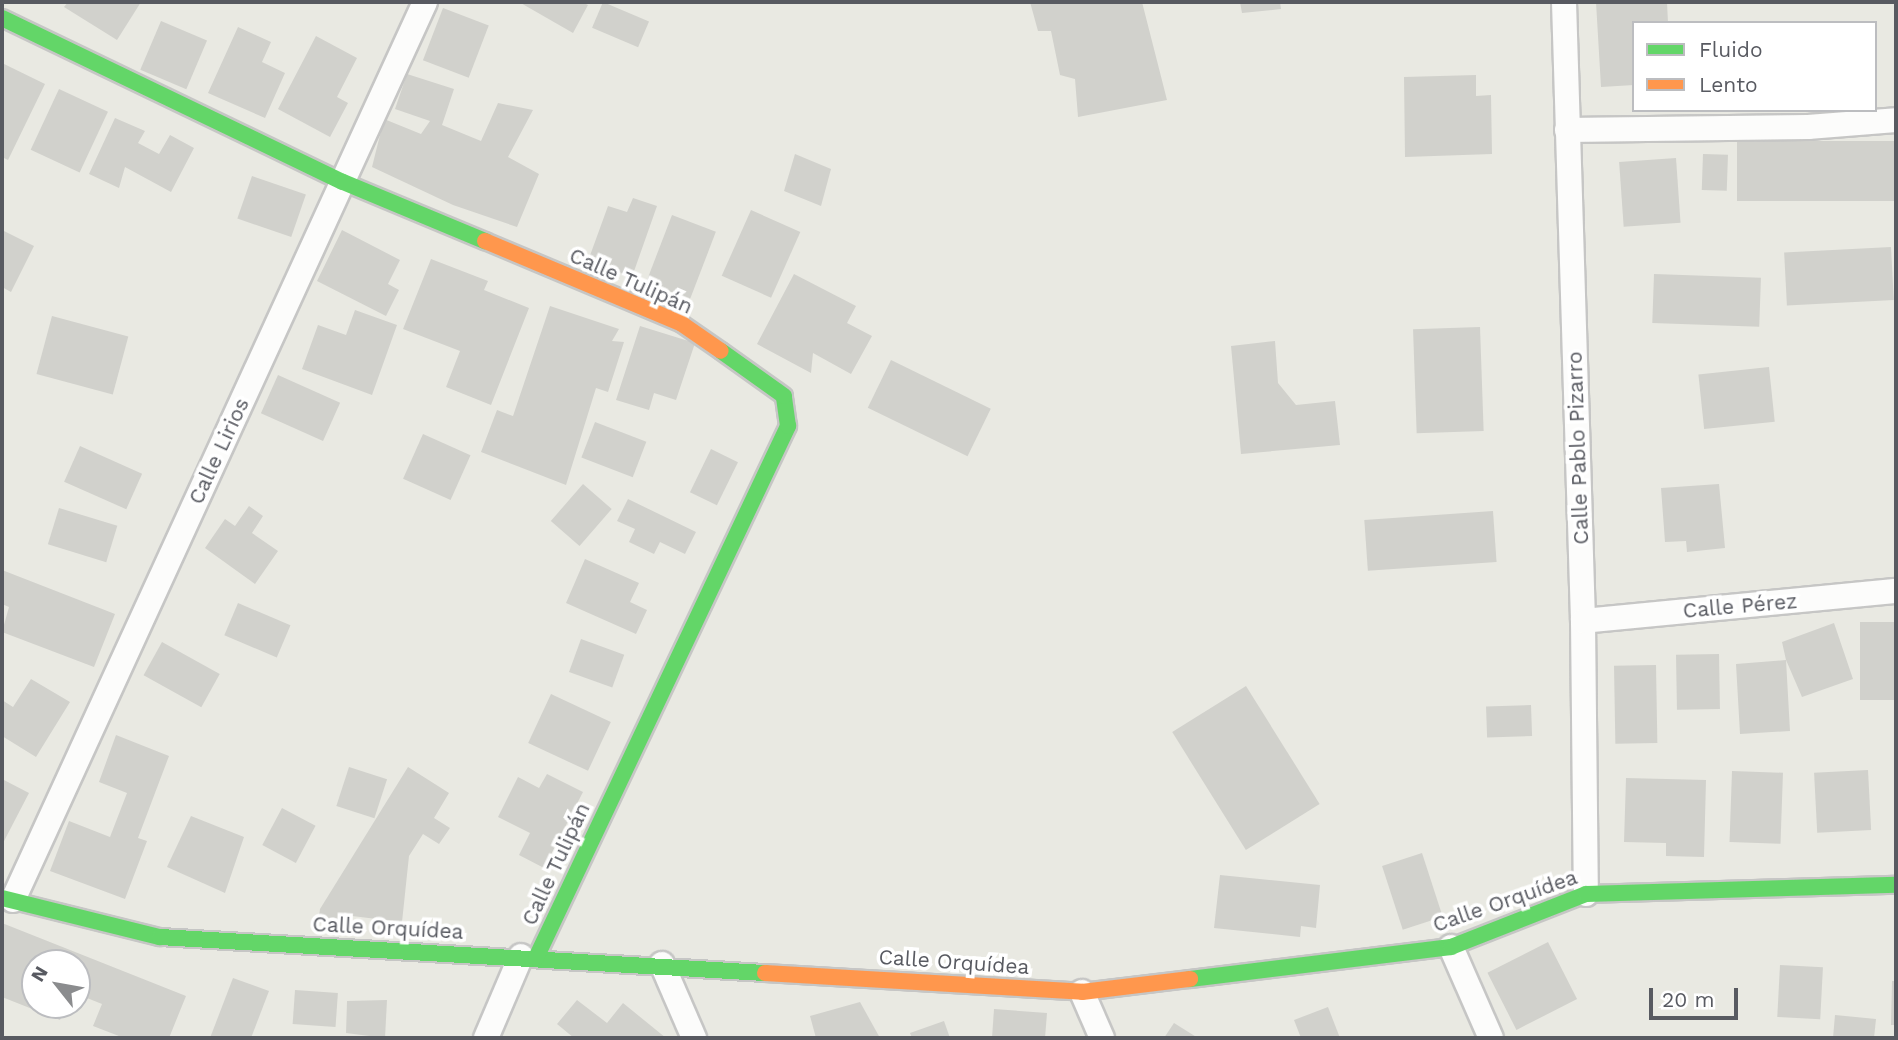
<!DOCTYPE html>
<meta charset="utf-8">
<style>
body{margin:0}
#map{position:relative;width:1898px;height:1040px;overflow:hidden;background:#e9e9e2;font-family:"Work Sans",sans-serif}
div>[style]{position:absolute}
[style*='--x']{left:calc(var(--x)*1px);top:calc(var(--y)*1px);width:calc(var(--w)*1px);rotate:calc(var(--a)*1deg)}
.building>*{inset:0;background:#d1d1cc;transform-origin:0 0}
.roads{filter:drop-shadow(2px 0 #c6c6c5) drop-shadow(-2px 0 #c6c6c5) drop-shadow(0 2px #c6c6c5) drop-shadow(0 -2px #c6c6c5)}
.street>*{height:24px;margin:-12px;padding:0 12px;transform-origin:12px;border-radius:12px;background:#fcfcfb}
.fast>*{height:16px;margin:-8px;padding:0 8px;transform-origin:8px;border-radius:8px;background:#63d668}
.slow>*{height:16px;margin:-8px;padding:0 8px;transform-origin:8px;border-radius:8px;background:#ff974d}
span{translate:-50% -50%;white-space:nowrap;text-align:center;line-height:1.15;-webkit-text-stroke:7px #fff;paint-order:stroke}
.street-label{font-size:21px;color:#585a61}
.frame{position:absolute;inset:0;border:4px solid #585a61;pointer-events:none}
.legend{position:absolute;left:1632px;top:21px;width:245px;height:91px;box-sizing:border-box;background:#fff;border:2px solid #bcbdc0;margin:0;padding:9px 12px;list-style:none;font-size:21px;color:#585a61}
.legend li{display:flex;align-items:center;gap:14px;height:35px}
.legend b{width:35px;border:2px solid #bcbdc0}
.north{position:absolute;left:21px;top:949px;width:70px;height:70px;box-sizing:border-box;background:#fff;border:2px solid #bcbdc0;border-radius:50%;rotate:301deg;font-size:19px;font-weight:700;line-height:28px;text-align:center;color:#585a61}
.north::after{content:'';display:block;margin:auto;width:24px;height:32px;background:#8b8c8e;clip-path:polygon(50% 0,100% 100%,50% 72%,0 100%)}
.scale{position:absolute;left:1649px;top:988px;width:89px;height:32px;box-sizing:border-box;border:4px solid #585a61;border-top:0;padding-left:9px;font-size:21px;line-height:24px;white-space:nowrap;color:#585a61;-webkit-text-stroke:5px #fff;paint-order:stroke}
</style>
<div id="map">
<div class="building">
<div style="clip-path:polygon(68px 2px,141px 2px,117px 40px,64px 7px)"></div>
<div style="clip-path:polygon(519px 2px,582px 2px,588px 5px,573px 33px)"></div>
<div style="left:603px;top:2px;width:50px;height:28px;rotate:23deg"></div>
<div style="clip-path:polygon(1030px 2px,1142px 2px,1167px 100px,1078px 117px,1075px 79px,1060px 75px,1051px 31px,1038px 31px)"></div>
<div style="clip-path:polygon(1240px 2px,1280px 2px,1281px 9px,1242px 13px)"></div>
<div style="clip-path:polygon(1596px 2px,1667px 2px,1668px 23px,1634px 23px,1634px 85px,1601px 87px)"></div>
<div style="left:443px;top:8px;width:49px;height:56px;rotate:21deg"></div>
<div style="left:161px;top:21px;width:50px;height:53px;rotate:23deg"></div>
<div style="clip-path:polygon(238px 27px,271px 42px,262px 62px,285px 73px,265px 118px,208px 93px)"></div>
<div style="clip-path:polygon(316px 36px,357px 58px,337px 97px,348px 103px,330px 137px,278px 109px)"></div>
<div style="clip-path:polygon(2px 63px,45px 84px,8px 160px,2px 157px)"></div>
<div style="clip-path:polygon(407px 74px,454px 89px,442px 125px,481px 141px,498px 103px,533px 110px,508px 157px,539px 174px,517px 227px,453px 205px,372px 167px,384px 119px,421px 134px,430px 121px,395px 109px)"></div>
<div style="clip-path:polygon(1476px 75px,1476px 96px,1491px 95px,1492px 154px,1405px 157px,1404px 77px)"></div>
<div style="left:59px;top:89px;width:54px;height:67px;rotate:25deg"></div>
<div style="clip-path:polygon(115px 118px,145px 131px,138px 143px,159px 154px,170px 135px,194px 148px,171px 192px,125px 167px,119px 188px,89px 174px)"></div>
<div style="left:1896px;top:141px;width:60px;height:159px;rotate:90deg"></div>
<div style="clip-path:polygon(795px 154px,831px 169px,821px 206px,784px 191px)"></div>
<div style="left:1703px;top:154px;width:25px;height:36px;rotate:2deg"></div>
<div style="left:1676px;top:158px;width:65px;height:57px;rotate:86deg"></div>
<div style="left:252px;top:176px;width:57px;height:45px;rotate:19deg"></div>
<div style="clip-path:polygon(633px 198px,657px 206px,632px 277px,588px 261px,608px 206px,627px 212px)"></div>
<div style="left:751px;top:210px;width:54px;height:72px;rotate:24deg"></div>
<div style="left:672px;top:215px;width:47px;height:72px;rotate:21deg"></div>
<div style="clip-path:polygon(2px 230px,34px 246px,11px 292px,2px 287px)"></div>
<div style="clip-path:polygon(342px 230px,400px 260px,388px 284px,399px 290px,386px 316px,317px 281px)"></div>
<div style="left:1891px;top:247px;width:53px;height:107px;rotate:87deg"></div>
<div style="clip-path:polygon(431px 259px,488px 281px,484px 290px,529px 308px,491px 405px,446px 387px,460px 351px,403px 329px)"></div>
<div style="clip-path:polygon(794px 274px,856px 306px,847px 323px,872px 336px,851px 374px,813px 353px,811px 373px,757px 344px)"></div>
<div style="left:1654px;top:274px;width:107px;height:49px;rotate:2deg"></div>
<div style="clip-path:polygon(550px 306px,619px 329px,612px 341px,624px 342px,608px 392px,596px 388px,566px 485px,481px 452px,497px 410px,513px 416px)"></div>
<div style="clip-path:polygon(355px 310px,397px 325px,372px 395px,302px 369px,318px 325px,346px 335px)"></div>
<div style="left:52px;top:316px;width:79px;height:60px;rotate:15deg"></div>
<div style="clip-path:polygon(640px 326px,695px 343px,676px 400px,654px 393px,649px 410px,616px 400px)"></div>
<div style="left:1480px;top:327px;width:104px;height:67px;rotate:88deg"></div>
<div style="clip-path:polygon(1275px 341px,1278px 383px,1296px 405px,1335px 401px,1340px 445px,1241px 454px,1231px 346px)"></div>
<div style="left:891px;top:360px;width:111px;height:53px;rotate:26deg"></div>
<div style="left:1769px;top:367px;width:55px;height:71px;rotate:84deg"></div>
<div style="left:278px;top:375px;width:68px;height:42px;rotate:24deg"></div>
<div style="left:595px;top:422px;width:55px;height:38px;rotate:21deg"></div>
<div style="left:423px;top:434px;width:52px;height:49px;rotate:24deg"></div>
<div style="left:80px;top:446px;width:68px;height:39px;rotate:24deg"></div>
<div style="left:711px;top:449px;width:30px;height:48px;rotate:26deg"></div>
<div style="left:583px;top:484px;width:38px;height:49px;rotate:41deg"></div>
<div style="clip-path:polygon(1719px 484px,1725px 548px,1687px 552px,1686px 541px,1665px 542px,1661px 488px)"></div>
<div style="clip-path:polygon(628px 499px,696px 532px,685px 554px,660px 542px,654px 554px,629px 542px,635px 529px,617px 521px)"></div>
<div style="clip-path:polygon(249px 506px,263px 516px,252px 533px,278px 551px,255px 584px,205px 548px,225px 519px,235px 526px)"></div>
<div style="left:59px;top:508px;width:61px;height:38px;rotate:17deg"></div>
<div style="left:1493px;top:511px;width:51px;height:129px;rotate:86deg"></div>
<div style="clip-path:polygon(585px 559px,639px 583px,630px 602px,647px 610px,636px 634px,566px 603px)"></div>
<div style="clip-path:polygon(2px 570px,115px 614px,94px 667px,2px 632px,9px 607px,2px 604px)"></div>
<div style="left:238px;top:603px;width:57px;height:35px;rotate:23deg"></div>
<div style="left:1896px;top:622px;width:78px;height:36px;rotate:90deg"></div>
<div style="clip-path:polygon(1834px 623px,1853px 679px,1802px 697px,1786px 660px,1790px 731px,1740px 734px,1736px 664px,1786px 660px,1782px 642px)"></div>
<div style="left:581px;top:639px;width:46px;height:35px;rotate:20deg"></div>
<div style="left:162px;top:642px;width:66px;height:38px;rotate:29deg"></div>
<div style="left:1719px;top:654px;width:55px;height:43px;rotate:89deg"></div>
<div style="left:1656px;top:665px;width:78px;height:42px;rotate:89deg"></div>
<div style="clip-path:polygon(31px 679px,70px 702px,36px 757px,2px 736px,2px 700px,13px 707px)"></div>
<div style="left:1246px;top:686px;width:139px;height:87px;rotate:58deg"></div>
<div style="left:551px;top:694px;width:66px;height:54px;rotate:25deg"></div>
<div style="left:1531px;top:705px;width:31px;height:45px;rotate:88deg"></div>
<div style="clip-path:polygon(116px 735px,169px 756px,138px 838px,147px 841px,125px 899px,50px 871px,69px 821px,110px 837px,127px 793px,99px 782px)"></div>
<div style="left:349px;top:767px;width:40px;height:41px;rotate:18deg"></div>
<div style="clip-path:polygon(408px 767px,449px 793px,434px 818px,450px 828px,439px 844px,423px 834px,409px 856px,402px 922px,352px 916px,351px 927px,318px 923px,320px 909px)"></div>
<div style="left:1868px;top:770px;width:60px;height:54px;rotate:87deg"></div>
<div style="left:1732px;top:771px;width:51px;height:71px;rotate:2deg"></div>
<div style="clip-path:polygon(547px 774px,583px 792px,544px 868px,519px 855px,530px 833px,498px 817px,518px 777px,539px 788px)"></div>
<div style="clip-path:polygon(1626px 778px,1706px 780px,1704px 857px,1666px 856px,1666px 843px,1624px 842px)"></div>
<div style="clip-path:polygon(2px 779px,29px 793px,2px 845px)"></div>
<div style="left:282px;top:808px;width:38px;height:42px;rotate:28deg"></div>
<div style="clip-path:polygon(191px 816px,244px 837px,225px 893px,167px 867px)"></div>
<div style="left:1422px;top:853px;width:67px;height:42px;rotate:72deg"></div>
<div style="clip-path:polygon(1220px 875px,1320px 885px,1316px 928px,1301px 926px,1300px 937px,1214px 928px)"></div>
<div style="clip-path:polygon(2px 923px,186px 996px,169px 1038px,124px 1038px,93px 1026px,102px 1004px,77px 994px,77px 963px,35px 963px,35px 1005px,66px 1005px,60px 1020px,2px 997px)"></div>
<div style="left:1548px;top:942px;width:64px;height:68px;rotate:63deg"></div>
<div style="left:1780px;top:965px;width:43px;height:52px;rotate:3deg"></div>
<div style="clip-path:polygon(233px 978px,269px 991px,251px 1038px,210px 1038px)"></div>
<div style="clip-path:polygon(1892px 981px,1896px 981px,1896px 1025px,1891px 1025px)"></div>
<div style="left:295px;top:990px;width:43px;height:34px;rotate:4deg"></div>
<div style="clip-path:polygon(387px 1000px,385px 1038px,346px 1033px,347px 1001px)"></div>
<div style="clip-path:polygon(577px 1000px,607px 1023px,623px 1003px,666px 1038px,574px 1038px,557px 1024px)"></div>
<div style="clip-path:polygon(860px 1002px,880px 1038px,816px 1038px,810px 1016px)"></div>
<div style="clip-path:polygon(1328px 1007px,1340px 1038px,1301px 1038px,1294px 1020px)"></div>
<div style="clip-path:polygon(994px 1009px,1047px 1013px,1045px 1038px,992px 1038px)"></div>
<div style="clip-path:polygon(1835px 1015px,1876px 1019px,1874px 1038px,1833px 1038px)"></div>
<div style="clip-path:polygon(944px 1021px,950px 1038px,912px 1038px,910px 1033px)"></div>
<div style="clip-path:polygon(1174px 1023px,1198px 1038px,1164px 1038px)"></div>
</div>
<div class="roads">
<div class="street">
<div style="--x:1564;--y:2;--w:619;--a:88.24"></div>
<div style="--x:1583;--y:621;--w:273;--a:89.4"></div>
<div style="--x:1567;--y:130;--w:241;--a:-0.7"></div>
<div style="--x:1808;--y:127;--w:88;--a:-4.5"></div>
<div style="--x:1583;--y:621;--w:314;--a:-5.5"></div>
<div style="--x:13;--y:900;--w:988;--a:-65.35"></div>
<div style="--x:1451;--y:947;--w:99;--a:66.3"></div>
<div style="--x:662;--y:964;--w:81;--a:66.6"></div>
<div style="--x:1082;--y:992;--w:50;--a:66.5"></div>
<div style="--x:486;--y:1038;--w:89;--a:-66.9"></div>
</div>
<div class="fast">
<div style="--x:2;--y:18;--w:378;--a:25.7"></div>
<div style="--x:343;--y:182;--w:154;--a:22.6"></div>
<div style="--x:2;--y:898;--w:163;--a:13.9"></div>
<div style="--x:160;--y:937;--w:606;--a:3.41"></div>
<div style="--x:536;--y:958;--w:589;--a:-64.65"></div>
<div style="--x:788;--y:426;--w:30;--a:-98"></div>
<div style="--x:784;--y:396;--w:77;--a:-144.5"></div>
<div style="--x:1190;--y:979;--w:263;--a:-7"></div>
<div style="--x:1451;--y:947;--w:145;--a:-21.4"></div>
<div style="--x:1586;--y:894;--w:310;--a:-1.7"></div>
</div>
<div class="slow">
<div style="--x:485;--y:241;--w:214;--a:22.8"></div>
<div style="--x:682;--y:324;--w:47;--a:34.7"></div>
<div style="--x:765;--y:973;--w:318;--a:3.4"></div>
<div style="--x:1082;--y:992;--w:109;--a:-6.9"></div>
</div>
</div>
<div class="street-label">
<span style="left:631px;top:281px;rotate:24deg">Calle Tulipán</span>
<span style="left:1578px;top:448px;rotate:-92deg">Calle Pablo Pizarro</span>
<span style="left:219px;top:451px;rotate:-65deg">Calle Lirios</span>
<span style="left:1740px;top:606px;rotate:-5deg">Calle Pérez</span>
<span style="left:556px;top:864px;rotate:-65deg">Calle Tulipán</span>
<span style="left:1505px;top:901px;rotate:-19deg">Calle Orquídea</span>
<span style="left:388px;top:928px;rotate:3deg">Calle Orquídea</span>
<span style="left:954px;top:962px;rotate:4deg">Calle Orquídea</span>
</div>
<div class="frame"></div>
<ul class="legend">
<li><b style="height:9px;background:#63d668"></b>Fluido</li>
<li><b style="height:9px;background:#ff974d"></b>Lento</li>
</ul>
<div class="north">N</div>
<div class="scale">20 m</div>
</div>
